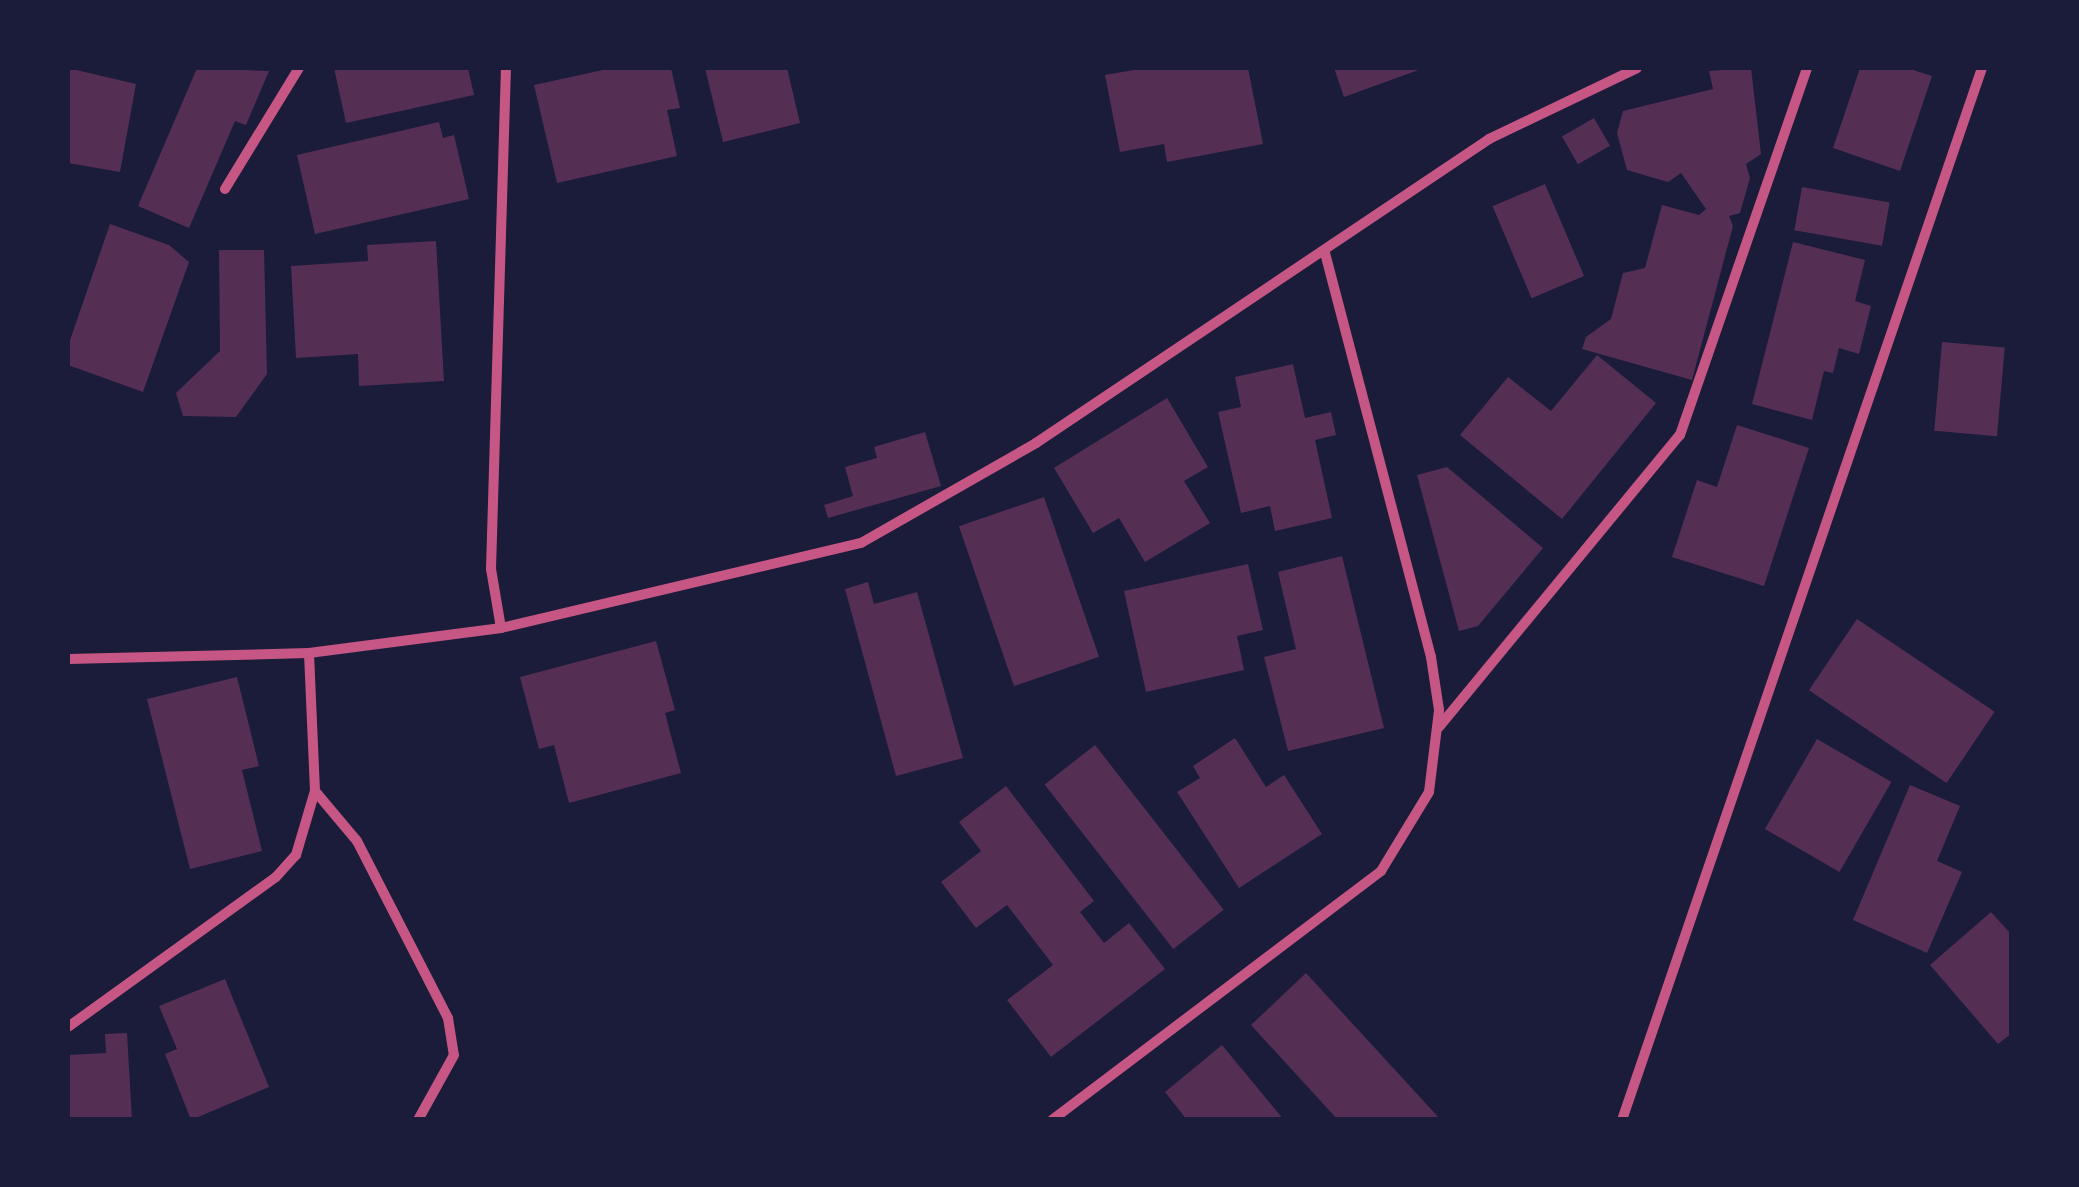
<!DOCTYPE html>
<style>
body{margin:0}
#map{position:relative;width:2079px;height:1187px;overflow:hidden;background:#1b1b3a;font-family:Spectral,serif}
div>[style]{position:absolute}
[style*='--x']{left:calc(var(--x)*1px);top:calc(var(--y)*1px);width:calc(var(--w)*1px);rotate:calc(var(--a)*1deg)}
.building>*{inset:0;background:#542f53;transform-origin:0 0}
.minor>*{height:10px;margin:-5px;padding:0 5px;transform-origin:5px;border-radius:5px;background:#c65784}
span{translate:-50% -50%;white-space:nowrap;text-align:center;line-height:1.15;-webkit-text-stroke:8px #1b1b3a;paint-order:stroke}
.frame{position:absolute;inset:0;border:70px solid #1b1b3a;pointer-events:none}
</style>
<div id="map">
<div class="building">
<div style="clip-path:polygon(68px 68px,136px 84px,120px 172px,68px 163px)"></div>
<div style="clip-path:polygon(197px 68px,269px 71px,246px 125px,235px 121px,189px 228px,138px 206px)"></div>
<div style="clip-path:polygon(334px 68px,468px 68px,474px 95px,346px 123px)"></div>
<div style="clip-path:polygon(612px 68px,671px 68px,680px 108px,667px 110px,677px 156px,557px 183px,534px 85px)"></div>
<div style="clip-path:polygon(705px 68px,787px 68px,800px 123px,723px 142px)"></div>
<div style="clip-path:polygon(1145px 68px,1248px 68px,1263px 144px,1167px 162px,1164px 144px,1120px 152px,1105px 75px)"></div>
<div style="clip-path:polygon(1334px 68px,1424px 68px,1344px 97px)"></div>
<div style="clip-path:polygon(1751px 68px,1761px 154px,1746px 164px,1750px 178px,1740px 213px,1729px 216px,1733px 226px,1692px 380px,1582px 349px,1586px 337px,1611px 319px,1623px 273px,1645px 268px,1662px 205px,1699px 215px,1706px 209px,1681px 173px,1668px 182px,1627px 170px,1617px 133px,1623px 111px,1713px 89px,1709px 71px)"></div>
<div style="clip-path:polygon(1860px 68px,1907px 68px,1932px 76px,1900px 171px,1833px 148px)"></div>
<div style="left:1594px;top:118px;width:32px;height:37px;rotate:60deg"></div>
<div style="clip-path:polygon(439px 122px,443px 138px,454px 135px,469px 199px,315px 234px,297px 155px)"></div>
<div style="left:1545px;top:184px;width:100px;height:57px;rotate:67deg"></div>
<div style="left:1802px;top:187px;width:89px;height:44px;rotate:10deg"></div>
<div style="clip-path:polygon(110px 224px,169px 245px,189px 262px,143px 392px,68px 365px,68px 346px)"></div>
<div style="clip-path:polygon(436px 241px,444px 381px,359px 386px,358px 354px,296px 358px,291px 266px,368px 261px,367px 245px)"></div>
<div style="clip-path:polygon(1793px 242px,1865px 260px,1855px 301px,1871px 306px,1859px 354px,1839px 348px,1833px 373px,1824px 371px,1812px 420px,1752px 404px)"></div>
<div style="clip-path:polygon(219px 250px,264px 250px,267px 374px,236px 417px,183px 416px,176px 393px,220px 351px)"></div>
<div style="left:1942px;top:342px;width:63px;height:89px;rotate:5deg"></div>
<div style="clip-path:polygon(1597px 355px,1656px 403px,1562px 519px,1460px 435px,1508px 377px,1551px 411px)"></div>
<div style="clip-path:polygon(1293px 364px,1305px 418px,1331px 412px,1336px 435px,1315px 440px,1332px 518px,1275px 531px,1270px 506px,1241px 513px,1218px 412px,1241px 407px,1235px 377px)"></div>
<div style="clip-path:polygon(1167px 398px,1208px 467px,1184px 481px,1210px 523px,1145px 562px,1119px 518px,1093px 533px,1054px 468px)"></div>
<div style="clip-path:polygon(1737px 425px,1809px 448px,1764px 586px,1672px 557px,1697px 480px,1717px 487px)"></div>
<div style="clip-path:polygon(925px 432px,941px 486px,828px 518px,824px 505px,853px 496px,845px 467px,877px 458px,874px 447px)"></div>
<div style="clip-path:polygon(1447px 467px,1543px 548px,1478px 626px,1459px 631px,1417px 475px)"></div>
<div style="left:1044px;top:497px;width:169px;height:90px;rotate:71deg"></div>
<div style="clip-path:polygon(1342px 556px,1384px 728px,1288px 751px,1264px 657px,1296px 649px,1278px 572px)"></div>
<div style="clip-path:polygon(1248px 564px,1263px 630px,1237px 636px,1244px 670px,1146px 692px,1124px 591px)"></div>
<div style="clip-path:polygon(868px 582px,874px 604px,917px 592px,963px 758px,896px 776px,845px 589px)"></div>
<div style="left:1857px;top:619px;width:166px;height:86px;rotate:34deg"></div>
<div style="clip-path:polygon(656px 641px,675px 710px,665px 713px,681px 773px,569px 803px,554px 745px,539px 749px,520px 677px)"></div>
<div style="clip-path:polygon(237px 677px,259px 766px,242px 770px,262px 851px,190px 869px,147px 699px)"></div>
<div style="clip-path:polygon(1235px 738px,1266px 787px,1284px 775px,1322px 834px,1239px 888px,1177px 792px,1200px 778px,1193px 766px)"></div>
<div style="left:1817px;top:739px;width:86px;height:104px;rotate:30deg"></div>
<div style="left:1095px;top:745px;width:209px;height:64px;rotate:52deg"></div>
<div style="clip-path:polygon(1910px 785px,1960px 806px,1937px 861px,1962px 872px,1927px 953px,1853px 920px)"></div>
<div style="clip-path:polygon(1006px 786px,1094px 901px,1080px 912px,1104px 943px,1129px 923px,1165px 969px,1051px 1057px,1007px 1000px,1053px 965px,1007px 905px,976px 928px,941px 882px,981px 851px,959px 822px)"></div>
<div style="clip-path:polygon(1991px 912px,2012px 935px,2012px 1033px,1998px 1044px,1930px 965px)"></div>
<div style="clip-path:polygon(1306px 973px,1441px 1120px,1338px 1120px,1251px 1025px)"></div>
<div style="clip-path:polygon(225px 979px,269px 1087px,191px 1120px,165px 1054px,177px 1049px,159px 1006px)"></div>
<div style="clip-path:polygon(127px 1033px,132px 1120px,68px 1120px,68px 1055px,106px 1053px,105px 1034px)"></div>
<div style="clip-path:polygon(1222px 1045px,1284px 1120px,1187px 1120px,1165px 1092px)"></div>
</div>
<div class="minor">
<div style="--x:225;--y:189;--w:142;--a:-58.6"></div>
<div style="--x:501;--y:628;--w:60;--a:-99.6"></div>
<div style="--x:491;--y:569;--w:501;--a:-88.29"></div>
<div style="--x:68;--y:659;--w:241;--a:-1.4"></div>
<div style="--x:309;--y:653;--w:194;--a:-7.4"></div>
<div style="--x:501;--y:628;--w:370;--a:-13.3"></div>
<div style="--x:861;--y:543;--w:202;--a:-29.7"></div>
<div style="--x:1036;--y:443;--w:546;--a:-33.86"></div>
<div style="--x:1489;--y:139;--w:164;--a:-25.6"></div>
<div style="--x:1439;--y:727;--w:379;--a:-50.5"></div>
<div style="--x:1680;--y:435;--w:388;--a:-70.9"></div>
<div style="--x:315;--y:791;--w:65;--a:50"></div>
<div style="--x:357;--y:841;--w:199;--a:62.8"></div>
<div style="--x:448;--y:1018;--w:37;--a:81"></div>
<div style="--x:454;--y:1055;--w:74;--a:119"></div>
<div style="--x:68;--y:1027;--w:256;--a:-35.8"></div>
<div style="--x:276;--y:877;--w:30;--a:-48"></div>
<div style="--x:296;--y:855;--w:67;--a:-73.5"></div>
<div style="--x:315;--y:791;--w:138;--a:-92.5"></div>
<div style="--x:1052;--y:1120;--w:413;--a:-37.1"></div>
<div style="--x:1381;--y:871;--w:92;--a:-58.7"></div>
<div style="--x:1429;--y:792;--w:83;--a:-83"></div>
<div style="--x:1439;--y:710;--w:54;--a:-98.6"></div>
<div style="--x:1431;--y:657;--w:419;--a:-104.7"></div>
<div style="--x:1622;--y:1120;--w:1112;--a:-71.11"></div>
</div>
<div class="frame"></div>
</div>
